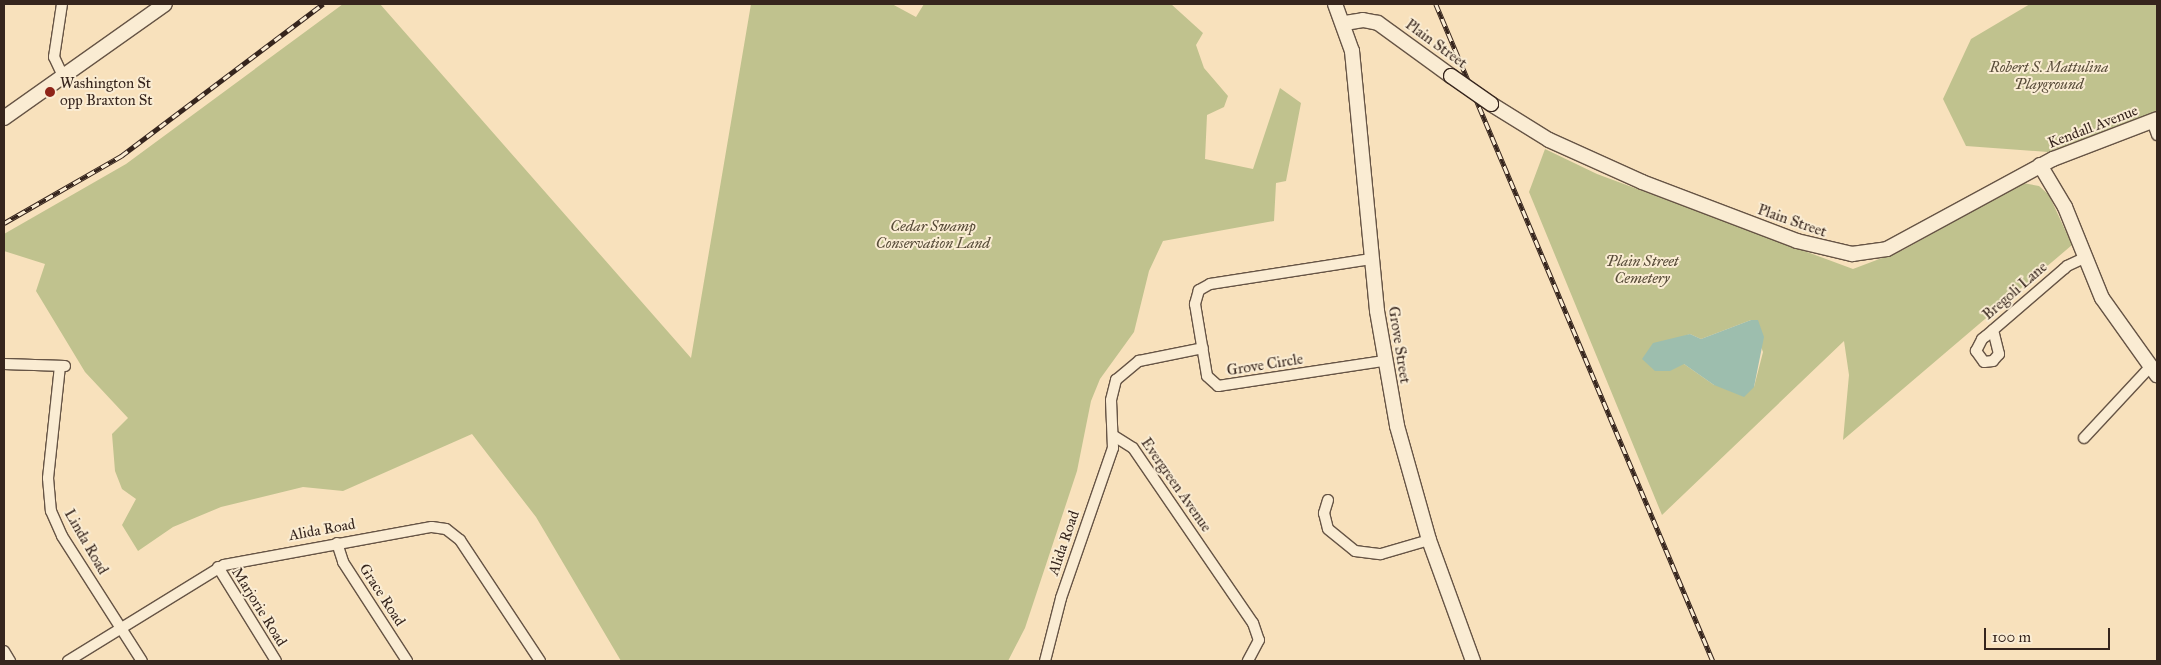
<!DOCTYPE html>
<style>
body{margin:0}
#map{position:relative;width:2161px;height:665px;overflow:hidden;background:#f8e1bc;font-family:"IM FELL Great Primer",serif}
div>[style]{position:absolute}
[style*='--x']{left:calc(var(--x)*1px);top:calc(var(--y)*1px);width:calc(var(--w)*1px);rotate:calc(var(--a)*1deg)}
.green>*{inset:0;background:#c0c28e}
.water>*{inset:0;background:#9dbeae}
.roads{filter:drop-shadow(1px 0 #665445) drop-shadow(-1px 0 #665445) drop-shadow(0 1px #665445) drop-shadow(0 -1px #665445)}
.street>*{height:10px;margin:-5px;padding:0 5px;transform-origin:5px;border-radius:5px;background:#faecd3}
.secondary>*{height:14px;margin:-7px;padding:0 7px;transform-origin:7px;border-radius:7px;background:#faecd3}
.rail>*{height:4.5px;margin-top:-2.25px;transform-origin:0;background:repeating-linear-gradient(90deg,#faecd3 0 8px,#36251d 0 16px);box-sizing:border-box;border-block:1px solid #36251d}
.bridges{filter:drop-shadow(1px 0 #36251d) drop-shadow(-1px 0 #36251d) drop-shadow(0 1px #36251d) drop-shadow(0 -1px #36251d)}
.secondary-bridge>*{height:14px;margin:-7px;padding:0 7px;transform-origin:7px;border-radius:7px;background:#faecd3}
.dots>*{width:14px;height:14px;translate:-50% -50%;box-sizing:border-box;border:2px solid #faecd3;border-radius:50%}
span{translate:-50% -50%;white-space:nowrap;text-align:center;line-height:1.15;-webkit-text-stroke:4px #faecd3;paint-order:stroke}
.street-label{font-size:15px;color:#36251d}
.park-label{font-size:15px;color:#584c39;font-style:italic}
.poi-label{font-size:15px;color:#36251d}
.left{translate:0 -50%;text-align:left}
.frame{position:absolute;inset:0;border:5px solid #36251d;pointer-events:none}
.scale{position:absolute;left:1984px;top:628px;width:126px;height:22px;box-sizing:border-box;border:2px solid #36251d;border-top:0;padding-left:6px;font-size:15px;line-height:18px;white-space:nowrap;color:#36251d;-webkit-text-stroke:4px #faecd3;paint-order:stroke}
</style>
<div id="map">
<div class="green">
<div style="clip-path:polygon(343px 4px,380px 4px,691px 358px,751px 4px,892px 4px,916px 17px,924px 4px,1171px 4px,1203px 33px,1196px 45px,1204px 68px,1228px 96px,1224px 107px,1207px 115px,1205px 159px,1253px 169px,1280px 88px,1301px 103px,1286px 181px,1276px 183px,1274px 221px,1163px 241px,1149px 271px,1134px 332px,1100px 379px,1091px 401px,1077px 471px,1025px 628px,1008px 661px,621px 661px,536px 517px,472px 434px,343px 491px,303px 487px,221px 507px,173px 527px,138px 551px,122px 525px,136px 499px,122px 489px,115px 471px,112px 434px,128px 418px,85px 372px,36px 291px,45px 264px,4px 251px,4px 234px,126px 164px)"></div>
<div style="clip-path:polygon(2030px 4px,2157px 4px,2157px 111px,2048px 152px,1966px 146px,1943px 99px,1971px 39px)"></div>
<div style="clip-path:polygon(evenodd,1545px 149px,1597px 174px,1853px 269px,1903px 250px,2023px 183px,2039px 186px,2049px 195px,2072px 245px,1843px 440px,1849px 375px,1844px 341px,1662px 515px,1529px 192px,1545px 149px,1751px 320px,1763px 352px,1754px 387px,1714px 385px,1684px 364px,1673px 340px,1690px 334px,1701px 339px,1751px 320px)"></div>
</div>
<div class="water">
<div style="clip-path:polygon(1751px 320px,1758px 320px,1764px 337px,1754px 387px,1744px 397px,1714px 385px,1684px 364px,1670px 371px,1655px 371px,1642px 359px,1653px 343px,1690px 334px,1701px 339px)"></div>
</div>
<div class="roads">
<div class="street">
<div style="--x:62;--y:74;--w:19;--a:-115"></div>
<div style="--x:54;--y:57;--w:54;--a:-81.4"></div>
<div style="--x:2152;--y:121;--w:15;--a:70"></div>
<div style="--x:1371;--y:259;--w:163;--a:171.2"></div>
<div style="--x:1210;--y:284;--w:13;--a:151"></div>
<div style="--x:1199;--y:290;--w:15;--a:106"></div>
<div style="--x:1195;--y:304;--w:73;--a:80.5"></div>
<div style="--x:1207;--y:376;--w:15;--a:42"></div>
<div style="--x:1218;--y:386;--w:168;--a:-8.6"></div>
<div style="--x:1993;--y:330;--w:25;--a:76"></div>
<div style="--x:1999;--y:354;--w:9;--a:131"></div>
<div style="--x:1993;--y:361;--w:9;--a:174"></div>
<div style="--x:1984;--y:362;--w:14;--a:-126"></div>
<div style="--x:1976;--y:351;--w:13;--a:-63"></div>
<div style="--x:1982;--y:339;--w:5;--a:-37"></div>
<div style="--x:1986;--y:336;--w:103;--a:-40.7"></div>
<div style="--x:2064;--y:269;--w:4;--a:-45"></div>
<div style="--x:2067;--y:266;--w:19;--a:-25"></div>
<div style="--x:4;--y:364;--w:61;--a:1.9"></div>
<div style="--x:60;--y:366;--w:113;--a:96.1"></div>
<div style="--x:48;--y:478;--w:33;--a:85"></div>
<div style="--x:51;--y:511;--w:27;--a:66"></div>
<div style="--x:62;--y:536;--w:148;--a:57.4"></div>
<div style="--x:1114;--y:436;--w:22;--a:32"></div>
<div style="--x:1133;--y:448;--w:212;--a:55.6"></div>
<div style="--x:1253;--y:623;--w:18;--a:71"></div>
<div style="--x:1259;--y:640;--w:24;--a:118"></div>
<div style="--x:2084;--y:438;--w:97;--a:-47.1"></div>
<div style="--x:1328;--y:500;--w:14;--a:107"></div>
<div style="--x:1324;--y:513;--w:16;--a:76"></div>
<div style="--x:1328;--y:529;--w:35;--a:39"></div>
<div style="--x:1355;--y:551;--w:26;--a:7"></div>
<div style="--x:1381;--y:554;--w:50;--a:-16.3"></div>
<div style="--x:337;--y:543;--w:20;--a:72"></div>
<div style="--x:343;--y:562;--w:118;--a:57.1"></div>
<div style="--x:218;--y:567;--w:110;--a:58.3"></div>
<div style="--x:4;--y:651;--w:12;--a:59"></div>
<div style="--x:68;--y:661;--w:183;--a:-31.6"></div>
<div style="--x:224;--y:565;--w:211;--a:-10.4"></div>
<div style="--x:432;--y:527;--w:14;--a:8"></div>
<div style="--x:446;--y:529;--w:18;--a:38"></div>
<div style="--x:460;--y:540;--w:145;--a:56.5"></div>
<div style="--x:1045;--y:661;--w:65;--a:-75.7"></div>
<div style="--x:1061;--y:598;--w:159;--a:-70.9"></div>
<div style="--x:1113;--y:448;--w:48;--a:-92.4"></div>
<div style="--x:1111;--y:400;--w:21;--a:-76"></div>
<div style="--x:1116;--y:380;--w:30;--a:-40"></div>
<div style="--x:1139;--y:361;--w:65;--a:-11.5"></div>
</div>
<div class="secondary">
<div style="--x:1335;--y:4;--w:50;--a:70.1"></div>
<div style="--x:1352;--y:51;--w:261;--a:84.5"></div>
<div style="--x:1377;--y:311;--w:117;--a:80.1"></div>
<div style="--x:1397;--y:426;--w:118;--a:74.3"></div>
<div style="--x:1429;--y:540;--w:129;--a:70"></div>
<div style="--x:1345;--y:23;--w:18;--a:-9"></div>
<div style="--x:1363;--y:20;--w:15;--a:11"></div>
<div style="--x:1378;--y:23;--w:90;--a:36"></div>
<div style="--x:1491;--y:104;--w:68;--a:31.8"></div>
<div style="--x:1549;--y:140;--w:102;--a:24.3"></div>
<div style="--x:1642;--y:182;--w:166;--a:20.8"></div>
<div style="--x:1797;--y:241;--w:57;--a:13.3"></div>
<div style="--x:1852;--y:254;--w:35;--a:-8"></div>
<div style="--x:1887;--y:249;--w:189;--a:-28.5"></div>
<div style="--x:2053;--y:159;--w:111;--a:-21"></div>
<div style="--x:4;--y:118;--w:197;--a:-35.3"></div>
<div style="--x:2040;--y:165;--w:49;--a:59.2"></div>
<div style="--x:2065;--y:207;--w:98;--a:67.9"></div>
<div style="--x:2102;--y:298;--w:95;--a:54.5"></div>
</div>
</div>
<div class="rail">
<div style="--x:1436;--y:4;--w:713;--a:67.14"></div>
<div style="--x:4;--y:223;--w:135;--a:-29.8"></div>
<div style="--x:121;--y:156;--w:253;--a:-37"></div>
</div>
<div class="bridges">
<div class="secondary-bridge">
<div style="--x:1451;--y:76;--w:49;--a:35"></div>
</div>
</div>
<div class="dots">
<div style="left:50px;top:92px;background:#8f2418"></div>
</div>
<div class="street-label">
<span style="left:1436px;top:44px;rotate:36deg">Plain Street</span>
<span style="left:2093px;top:127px;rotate:-21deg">Kendall Avenue</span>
<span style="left:1792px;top:221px;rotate:19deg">Plain Street</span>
<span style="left:2015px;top:291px;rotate:-41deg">Bregoli Lane</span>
<span style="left:1399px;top:345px;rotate:81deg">Grove Street</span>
<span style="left:1265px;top:365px;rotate:-9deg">Grove Circle</span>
<span style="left:1176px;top:485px;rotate:55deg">Evergreen Avenue</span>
<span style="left:322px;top:530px;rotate:-10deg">Alida Road</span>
<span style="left:86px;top:542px;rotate:60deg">Linda Road</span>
<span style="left:1064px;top:543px;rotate:-71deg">Alida Road</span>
<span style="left:382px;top:595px;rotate:57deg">Grace Road</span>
<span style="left:259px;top:607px;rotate:58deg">Marjorie Road</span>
</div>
<div class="park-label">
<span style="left:2049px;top:76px">Robert S. Mattulina<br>Playground</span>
<span style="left:933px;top:235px">Cedar Swamp<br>Conservation Land</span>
<span style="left:1642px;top:270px">Plain Street<br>Cemetery</span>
</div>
<div class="poi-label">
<span class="left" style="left:60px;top:92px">Washington St<br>opp Braxton St</span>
</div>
<div class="frame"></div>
<div class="scale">100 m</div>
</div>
